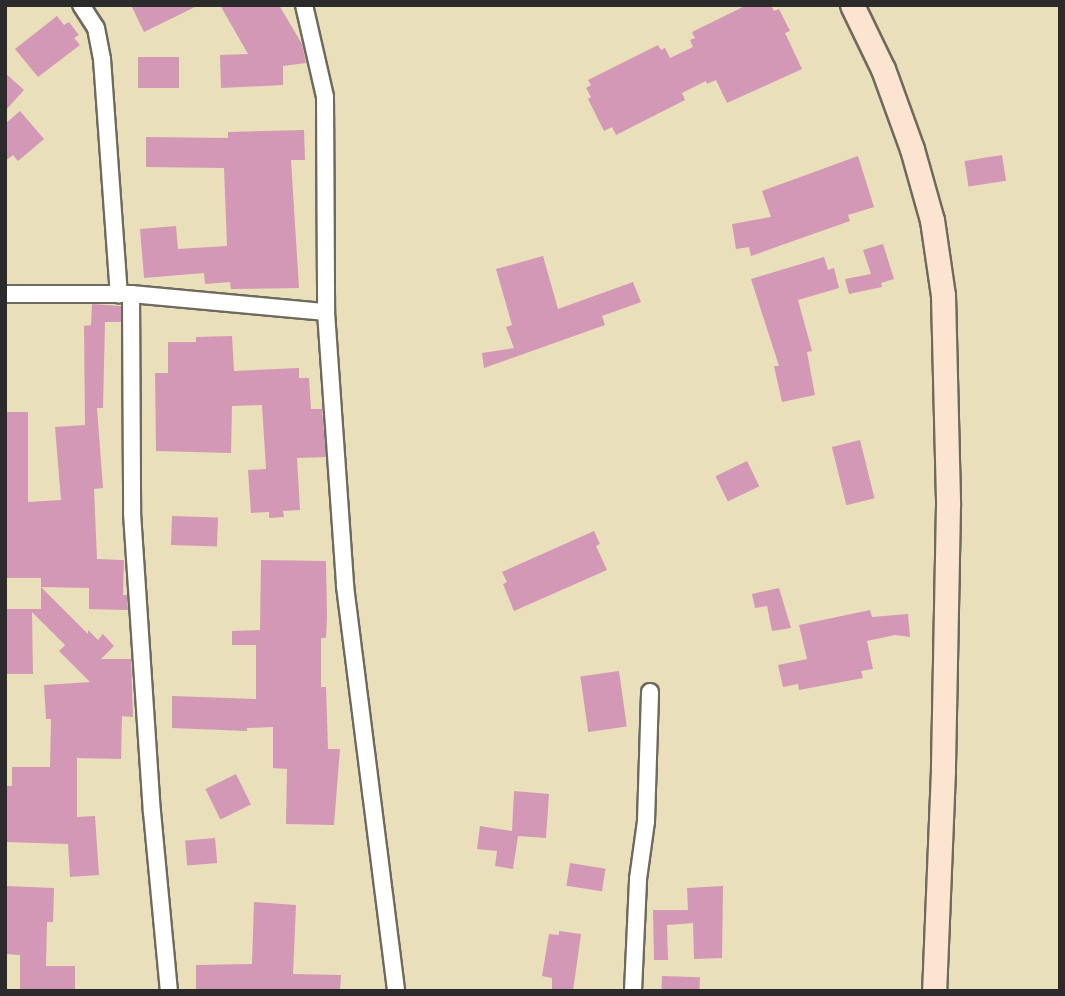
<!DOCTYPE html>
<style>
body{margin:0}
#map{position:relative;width:1065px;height:996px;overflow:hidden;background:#e9dfbb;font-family:"Patrick Hand",sans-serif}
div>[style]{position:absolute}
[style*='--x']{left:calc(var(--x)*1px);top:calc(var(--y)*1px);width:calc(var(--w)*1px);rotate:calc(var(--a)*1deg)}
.building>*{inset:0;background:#d398b5;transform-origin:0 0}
.roads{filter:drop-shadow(2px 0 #6e6a5d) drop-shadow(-2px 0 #6e6a5d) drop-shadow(0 2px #6e6a5d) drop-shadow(0 -2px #6e6a5d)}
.minor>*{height:16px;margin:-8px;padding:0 8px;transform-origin:8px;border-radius:8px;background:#fff}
.secondary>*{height:23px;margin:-11.5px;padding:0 11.5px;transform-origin:11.5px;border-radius:11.5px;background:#fce5d0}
span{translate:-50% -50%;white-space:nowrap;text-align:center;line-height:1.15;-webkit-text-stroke:6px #fdfcf7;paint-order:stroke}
.frame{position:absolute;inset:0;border:7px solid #2b2b2b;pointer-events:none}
</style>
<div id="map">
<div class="building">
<div style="clip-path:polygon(131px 5px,199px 5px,144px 32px)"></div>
<div style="clip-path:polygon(220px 5px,279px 5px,302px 44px,306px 63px,283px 66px,283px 85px,221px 88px,220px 55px,248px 54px)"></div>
<div style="clip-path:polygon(747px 5px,771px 5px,774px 11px,779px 9px,790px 31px,785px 33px,802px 69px,727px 103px,716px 80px,707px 84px,706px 81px,682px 93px,685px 100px,616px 135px,612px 127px,604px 131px,588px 99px,591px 97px,586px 88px,591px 85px,588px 80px,658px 45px,661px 50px,665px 48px,670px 58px,693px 47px,690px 40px,695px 38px,692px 32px)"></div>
<div style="clip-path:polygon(57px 16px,64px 25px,69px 22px,79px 35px,74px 38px,80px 45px,38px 77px,15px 49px)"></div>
<div style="left:138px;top:57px;width:41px;height:31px"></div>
<div style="clip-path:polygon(5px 73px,24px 90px,5px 111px)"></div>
<div style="clip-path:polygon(20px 111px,44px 139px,18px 161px,13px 155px,5px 161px,5px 124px)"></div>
<div style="clip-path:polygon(304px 130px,305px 160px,291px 160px,299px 288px,231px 289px,230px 282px,205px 284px,204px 273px,144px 278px,140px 229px,176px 226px,178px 249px,227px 246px,224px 168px,146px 167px,146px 137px,228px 138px,228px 132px)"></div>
<div style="left:1002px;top:155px;width:26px;height:38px;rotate:81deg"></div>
<div style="clip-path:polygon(858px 156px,874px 207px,848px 215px,850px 221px,751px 256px,749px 247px,736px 249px,732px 224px,771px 217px,762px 191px)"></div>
<div style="clip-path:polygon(883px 244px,894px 279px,881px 283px,882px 287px,849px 294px,845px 279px,871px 274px,863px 250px)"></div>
<div style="clip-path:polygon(543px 256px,558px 309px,633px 282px,641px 302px,602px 316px,605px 325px,484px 368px,482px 353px,514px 348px,506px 327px,512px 325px,496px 269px)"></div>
<div style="clip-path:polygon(824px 257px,828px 270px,834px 268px,839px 288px,798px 300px,812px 351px,807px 352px,815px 395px,782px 402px,774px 366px,779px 366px,751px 279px)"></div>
<div style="clip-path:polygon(92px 304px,121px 306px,121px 322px,105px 322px,103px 408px,97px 408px,103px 488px,94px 489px,97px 559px,124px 560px,123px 595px,127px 595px,128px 610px,89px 609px,89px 588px,41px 587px,88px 634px,88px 630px,98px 640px,103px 634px,114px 646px,101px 659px,131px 659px,133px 717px,122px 716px,121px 759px,77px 758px,77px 817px,95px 816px,99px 875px,70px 877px,68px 844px,5px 842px,5px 786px,12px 786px,12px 767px,50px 767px,51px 719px,46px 719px,44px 685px,90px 682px,59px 651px,65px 645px,32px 612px,33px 674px,5px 674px,5px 609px,41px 609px,41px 578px,5px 578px,5px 412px,28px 412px,28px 502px,61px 500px,55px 427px,85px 425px,84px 326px,91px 325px)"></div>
<div style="clip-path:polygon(232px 336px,234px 371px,299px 368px,299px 378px,309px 378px,311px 409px,322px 409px,326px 457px,297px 458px,300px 510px,283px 511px,284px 517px,269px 518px,269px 512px,251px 513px,248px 470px,266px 469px,262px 405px,232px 406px,231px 453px,156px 451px,155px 373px,168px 373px,168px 342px,196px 342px,196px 337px)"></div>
<div style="left:860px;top:440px;width:60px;height:29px;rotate:76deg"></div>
<div style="left:747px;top:461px;width:28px;height:35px;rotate:64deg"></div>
<div style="left:172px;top:516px;width:46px;height:29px;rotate:2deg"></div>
<div style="clip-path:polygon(594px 531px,600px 544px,596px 546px,607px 570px,514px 611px,503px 584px,507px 582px,502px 572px)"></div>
<div style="clip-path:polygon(261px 560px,326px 561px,327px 616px,326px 638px,321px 638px,321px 687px,326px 687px,328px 749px,340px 749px,334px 825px,286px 824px,287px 769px,273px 768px,273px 727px,247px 728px,247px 731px,172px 728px,172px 696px,256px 699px,256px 645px,232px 645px,232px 631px,260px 630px)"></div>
<div style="clip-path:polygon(779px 588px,791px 628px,772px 631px,767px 606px,755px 608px,752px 594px)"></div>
<div style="clip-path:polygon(870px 610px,872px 617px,908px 614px,910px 637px,895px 635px,867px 641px,873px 669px,861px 671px,863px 678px,799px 690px,798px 684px,783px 687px,778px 665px,807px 659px,799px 625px)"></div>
<div style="left:619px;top:671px;width:56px;height:39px;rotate:82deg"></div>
<div style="left:236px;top:774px;width:34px;height:34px;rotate:64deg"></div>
<div style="clip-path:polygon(514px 791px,549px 794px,546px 838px,518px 836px,513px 869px,495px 866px,497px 851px,477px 849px,480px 826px,512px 831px)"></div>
<div style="left:215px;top:838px;width:25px;height:30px;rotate:85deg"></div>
<div style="left:570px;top:863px;width:36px;height:23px;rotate:9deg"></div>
<div style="clip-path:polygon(5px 886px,54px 888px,53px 922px,47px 922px,46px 966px,75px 966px,75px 991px,20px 991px,20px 955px,5px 954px)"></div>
<div style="clip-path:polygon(723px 886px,722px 958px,694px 959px,693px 923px,667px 925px,668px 960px,654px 960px,653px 910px,688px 910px,687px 888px)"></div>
<div style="clip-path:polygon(254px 902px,296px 905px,293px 974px,341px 975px,340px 991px,196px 991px,196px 965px,252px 964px)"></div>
<div style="clip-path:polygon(559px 931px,581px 934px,573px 991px,552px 991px,552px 978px,542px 976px,549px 934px,559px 935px)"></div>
<div style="left:662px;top:976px;width:38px;height:15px;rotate:2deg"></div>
</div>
<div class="roads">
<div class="minor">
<div style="--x:81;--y:5;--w:27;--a:57"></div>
<div style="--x:96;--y:28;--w:32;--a:79"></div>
<div style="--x:102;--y:59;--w:236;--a:85.9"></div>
<div style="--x:304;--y:5;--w:94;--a:77.1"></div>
<div style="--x:325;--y:97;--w:215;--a:89.7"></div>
<div style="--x:326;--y:312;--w:275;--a:86"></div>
<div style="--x:345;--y:586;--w:408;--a:82.8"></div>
<div style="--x:5;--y:294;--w:126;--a:0"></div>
<div style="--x:131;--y:294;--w:196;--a:5.3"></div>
<div style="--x:131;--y:294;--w:219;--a:89.7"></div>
<div style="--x:132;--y:513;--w:300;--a:86.2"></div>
<div style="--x:152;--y:812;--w:180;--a:84.6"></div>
<div style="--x:633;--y:991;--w:112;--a:-87.4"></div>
<div style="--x:638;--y:879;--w:59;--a:-82.1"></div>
<div style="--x:646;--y:821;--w:129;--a:-88.2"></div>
</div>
<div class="secondary">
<div style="--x:852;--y:5;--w:71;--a:64.2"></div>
<div style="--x:883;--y:69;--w:85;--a:70.1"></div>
<div style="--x:912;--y:149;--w:74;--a:74.3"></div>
<div style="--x:932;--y:220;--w:76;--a:81.7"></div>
<div style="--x:943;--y:295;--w:210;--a:88.6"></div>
<div style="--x:948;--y:505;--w:265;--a:91.1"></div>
<div style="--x:943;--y:770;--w:221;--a:92.3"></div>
</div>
</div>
<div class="frame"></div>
</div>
